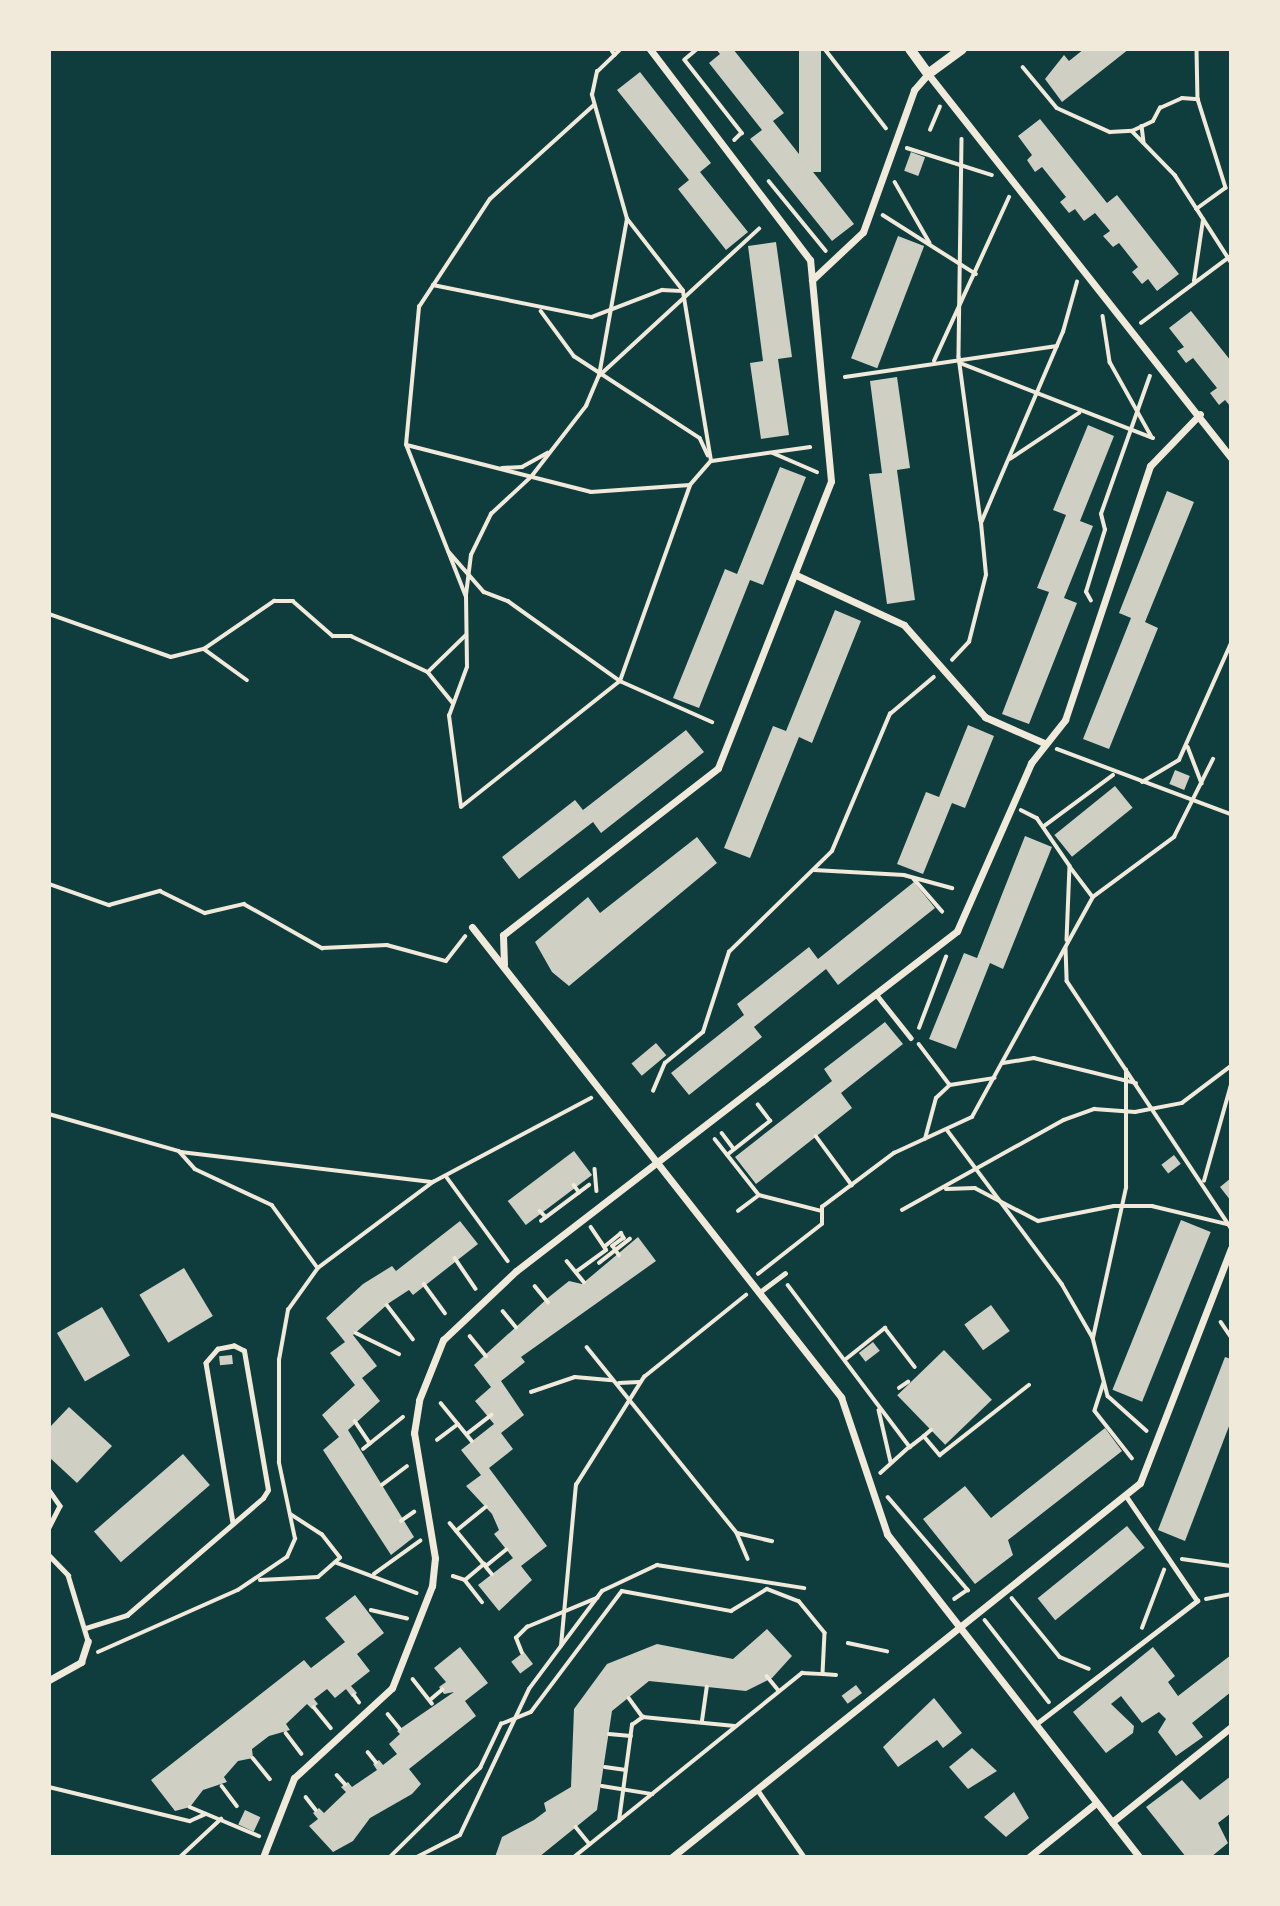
<!DOCTYPE html>
<style>
body{margin:0}
#map{position:relative;width:1280px;height:1906px;overflow:hidden;background:#0f3d3e;font-family:"Work Sans",sans-serif}
div>[style]{position:absolute}
[style*='--x']{left:calc(var(--x)*1px);top:calc(var(--y)*1px);width:calc(var(--w)*1px);rotate:calc(var(--a)*1deg)}
.building>*{inset:0;background:#cfcfc3;transform-origin:0 0}
.path>*{height:3.5px;margin:-1.75px;padding:0 1.75px;transform-origin:1.75px;border-radius:1.75px;background:#f1e9da}
.service>*{height:4.5px;margin:-2.25px;padding:0 2.25px;transform-origin:2.25px;border-radius:2.25px;background:#f1e9da}
.minor>*{height:7px;margin:-3.5px;padding:0 3.5px;transform-origin:3.5px;border-radius:3.5px;background:#f1e9da}
.tertiary>*{height:10px;margin:-5px;padding:0 5px;transform-origin:5px;border-radius:5px;background:#f1e9da}
span{translate:-50% -50%;white-space:nowrap;text-align:center;line-height:1.15;-webkit-text-stroke:5px #f1e9da;paint-order:stroke}
.frame{position:absolute;inset:0;border:51px solid #f1e9da;pointer-events:none}
</style>
<div id="map">
<div class="building">
<div style="clip-path:polygon(716px 49px,733px 49px,784px 113px,773px 121px,854px 224px,832px 241px,750px 139px,762px 130px,709px 63px,720px 54px)"></div>
<div style="left:799px;top:49px;width:22px;height:123px"></div>
<div style="clip-path:polygon(1084px 49px,1129px 49px,1062px 102px,1045px 79px,1064px 55px,1069px 61px)"></div>
<div style="clip-path:polygon(640px 72px,711px 163px,700px 172px,748px 232px,726px 250px,678px 189px,689px 180px,617px 90px)"></div>
<div style="clip-path:polygon(1040px 119px,1107px 203px,1117px 195px,1179px 274px,1157px 291px,1148px 279px,1142px 284px,1132px 272px,1138px 267px,1119px 243px,1113px 247px,1103px 236px,1110px 231px,1095px 213px,1084px 221px,1075px 209px,1069px 213px,1060px 202px,1066px 197px,1042px 167px,1035px 172px,1027px 160px,1032px 155px,1018px 136px)"></div>
<div style="left:911px;top:152px;width:15px;height:20px;rotate:20deg"></div>
<div style="left:898px;top:236px;width:28px;height:131px;rotate:21deg"></div>
<div style="clip-path:polygon(776px 242px,792px 357px,778px 359px,789px 435px,761px 439px,750px 363px,763px 361px,748px 246px)"></div>
<div style="clip-path:polygon(1191px 311px,1231px 361px,1231px 407px,1225px 400px,1219px 405px,1210px 393px,1217px 388px,1193px 358px,1186px 363px,1177px 351px,1184px 347px,1169px 328px)"></div>
<div style="clip-path:polygon(897px 377px,910px 468px,897px 470px,915px 600px,887px 604px,869px 474px,882px 473px,870px 381px)"></div>
<div style="clip-path:polygon(1088px 425px,1114px 436px,1080px 521px,1093px 526px,1064px 598px,1077px 603px,1029px 724px,1002px 714px,1049px 592px,1037px 588px,1066px 515px,1053px 510px)"></div>
<div style="clip-path:polygon(780px 467px,806px 477px,763px 585px,750px 580px,699px 708px,673px 698px,725px 569px,737px 574px)"></div>
<div style="clip-path:polygon(1167px 491px,1194px 502px,1145px 622px,1158px 628px,1109px 749px,1083px 739px,1131px 618px,1119px 613px)"></div>
<div style="clip-path:polygon(835px 610px,861px 621px,812px 743px,799px 737px,750px 858px,724px 848px,773px 726px,786px 731px)"></div>
<div style="clip-path:polygon(968px 725px,994px 736px,965px 808px,952px 803px,923px 874px,897px 864px,926px 792px,939px 797px)"></div>
<div style="clip-path:polygon(686px 730px,704px 752px,601px 833px,593px 822px,519px 879px,502px 857px,575px 800px,583px 810px)"></div>
<div style="left:1175px;top:770px;width:16px;height:15px;rotate:22deg"></div>
<div style="left:1115px;top:786px;width:28px;height:78px;rotate:51deg"></div>
<div style="clip-path:polygon(1025px 836px,1052px 847px,1003px 969px,990px 963px,956px 1049px,929px 1039px,964px 953px,977px 958px)"></div>
<div style="clip-path:polygon(697px 837px,717px 863px,569px 986px,552px 972px,535px 942px,588px 897px,600px 913px)"></div>
<div style="clip-path:polygon(914px 882px,935px 908px,838px 985px,826px 969px,754px 1027px,762px 1037px,689px 1095px,671px 1073px,744px 1015px,737px 1004px,809px 947px,818px 959px)"></div>
<div style="clip-path:polygon(885px 1022px,903px 1044px,841px 1093px,852px 1108px,756px 1184px,735px 1157px,832px 1081px,824px 1069px)"></div>
<div style="left:656px;top:1043px;width:16px;height:32px;rotate:50deg"></div>
<div style="left:574px;top:1151px;width:30px;height:83px;rotate:53deg"></div>
<div style="left:1174px;top:1155px;width:11px;height:16px;rotate:52deg"></div>
<div style="clip-path:polygon(1231px 1178px,1231px 1201px,1220px 1187px)"></div>
<div style="left:1181px;top:1220px;width:32px;height:183px;rotate:22deg"></div>
<div style="clip-path:polygon(460px 1221px,478px 1244px,413px 1295px,409px 1290px,389px 1303px,353px 1335px,377px 1366px,362px 1378px,380px 1401px,348px 1430px,414px 1537px,391px 1555px,323px 1450px,339px 1437px,322px 1415px,355px 1385px,330px 1353px,345px 1342px,326px 1318px,363px 1284px,392px 1266px,396px 1271px)"></div>
<div style="clip-path:polygon(638px 1237px,656px 1261px,521px 1357px,525px 1362px,501px 1381px,524px 1415px,501px 1433px,513px 1449px,489px 1468px,547px 1546px,521px 1566px,532px 1580px,499px 1611px,478px 1585px,513px 1558px,494px 1534px,499px 1530px,492px 1514px,466px 1486px,481px 1475px,461px 1450px,494px 1424px,475px 1401px,491px 1387px,474px 1365px,549px 1297px,569px 1281px,582px 1284px)"></div>
<div style="left:184px;top:1268px;width:56px;height:52px;rotate:59deg"></div>
<div style="left:991px;top:1305px;width:32px;height:33px;rotate:54deg"></div>
<div style="left:102px;top:1307px;width:56px;height:52px;rotate:60deg"></div>
<div style="left:873px;top:1342px;width:11px;height:18px;rotate:52deg"></div>
<div style="left:944px;top:1350px;width:69px;height:65px;rotate:46deg"></div>
<div style="left:232px;top:1355px;width:9px;height:13px;rotate:84deg"></div>
<div style="clip-path:polygon(1225px 1357px,1231px 1359px,1231px 1421px,1185px 1541px,1158px 1530px)"></div>
<div style="clip-path:polygon(69px 1407px,112px 1446px,77px 1483px,49px 1457px,49px 1428px)"></div>
<div style="clip-path:polygon(1105px 1428px,1122px 1451px,1008px 1540px,1013px 1555px,975px 1584px,923px 1519px,965px 1486px,991px 1518px)"></div>
<div style="left:183px;top:1454px;width:41px;height:118px;rotate:49deg"></div>
<div style="left:1127px;top:1526px;width:28px;height:115px;rotate:51deg"></div>
<div style="clip-path:polygon(355px 1595px,384px 1633px,357px 1654px,370px 1671px,351px 1686px,357px 1693px,352px 1697px,346px 1689px,335px 1698px,327px 1689px,314px 1699px,318px 1704px,312px 1709px,307px 1704px,286px 1724px,290px 1730px,269px 1736px,252px 1749px,253px 1758px,238px 1761px,224px 1777px,227px 1782px,203px 1790px,190px 1807px,175px 1811px,151px 1780px,304px 1660px,311px 1668px,345px 1642px,325px 1618px)"></div>
<div style="clip-path:polygon(767px 1629px,792px 1656px,772px 1678px,746px 1691px,649px 1681px,612px 1711px,597px 1810px,539px 1857px,495px 1857px,502px 1837px,534px 1820px,546px 1811px,544px 1803px,571px 1787px,574px 1709px,607px 1664px,657px 1644px,733px 1659px)"></div>
<div style="clip-path:polygon(460px 1647px,488px 1683px,465px 1701px,476px 1716px,409px 1769px,421px 1784px,412px 1794px,370px 1818px,353px 1841px,333px 1852px,309px 1826px,318px 1819px,313px 1813px,319px 1808px,324px 1813px,346px 1792px,341px 1787px,348px 1782px,352px 1787px,377px 1770px,373px 1764px,379px 1760px,383px 1765px,397px 1754px,389px 1744px,400px 1734px,397px 1731px,454px 1692px,444px 1694px,439px 1687px,446px 1682px,434px 1668px)"></div>
<div style="clip-path:polygon(1153px 1647px,1175px 1676px,1168px 1682px,1178px 1696px,1231px 1655px,1231px 1692px,1192px 1723px,1203px 1737px,1176px 1756px,1158px 1732px,1166px 1719px,1159px 1712px,1142px 1723px,1121px 1696px,1111px 1704px,1134px 1726px,1133px 1733px,1106px 1753px,1073px 1712px)"></div>
<div style="left:524px;top:1652px;width:15px;height:16px;rotate:53deg"></div>
<div style="left:856px;top:1685px;width:10px;height:18px;rotate:53deg"></div>
<div style="clip-path:polygon(934px 1698px,962px 1733px,943px 1748px,937px 1740px,898px 1767px,883px 1747px)"></div>
<div style="clip-path:polygon(972px 1748px,997px 1771px,968px 1789px,949px 1767px)"></div>
<div style="clip-path:polygon(1231px 1776px,1231px 1813px,1218px 1823px,1228px 1843px,1211px 1857px,1186px 1857px,1146px 1807px,1182px 1780px,1200px 1800px)"></div>
<div style="clip-path:polygon(1014px 1792px,1029px 1818px,1006px 1837px,984px 1817px)"></div>
<div style="left:245px;top:1810px;width:17px;height:16px;rotate:25deg"></div>
</div>
<div class="path">
<div style="--x:611;--y:49;--w:7;--a:56"></div>
<div style="--x:698;--y:49;--w:17;--a:140"></div>
<div style="--x:685;--y:60;--w:93;--a:52"></div>
<div style="--x:742;--y:133;--w:10;--a:135"></div>
<div style="--x:825;--y:49;--w:100;--a:52.3"></div>
<div style="--x:1197;--y:49;--w:50;--a:88.9"></div>
<div style="--x:1198;--y:99;--w:93;--a:72.5"></div>
<div style="--x:1226;--y:188;--w:36;--a:144"></div>
<div style="--x:1197;--y:209;--w:63;--a:57.3"></div>
<div style="--x:1023;--y:67;--w:53;--a:50.3"></div>
<div style="--x:1057;--y:108;--w:58;--a:24.4"></div>
<div style="--x:1110;--y:132;--w:22;--a:-3"></div>
<div style="--x:1132;--y:131;--w:23;--a:-25"></div>
<div style="--x:1153;--y:121;--w:15;--a:-62"></div>
<div style="--x:1160;--y:108;--w:24;--a:-24"></div>
<div style="--x:1182;--y:98;--w:16;--a:4"></div>
<div style="--x:1142;--y:126;--w:16;--a:83"></div>
<div style="--x:930;--y:130;--w:25;--a:-67"></div>
<div style="--x:1132;--y:131;--w:62;--a:45.7"></div>
<div style="--x:1175;--y:175;--w:40;--a:57.1"></div>
<div style="--x:962;--y:139;--w:218;--a:90.8"></div>
<div style="--x:959;--y:357;--w:165;--a:82.4"></div>
<div style="--x:907;--y:148;--w:89;--a:17.6"></div>
<div style="--x:769;--y:181;--w:90;--a:50.8"></div>
<div style="--x:895;--y:182;--w:70;--a:60.2"></div>
<div style="--x:883;--y:215;--w:110;--a:32.4"></div>
<div style="--x:1194;--y:281;--w:62;--a:-81.6"></div>
<div style="--x:433;--y:285;--w:162;--a:11.4"></div>
<div style="--x:592;--y:317;--w:75;--a:-21.1"></div>
<div style="--x:662;--y:290;--w:21;--a:3"></div>
<div style="--x:541;--y:311;--w:56;--a:53.7"></div>
<div style="--x:574;--y:356;--w:150;--a:33.1"></div>
<div style="--x:700;--y:438;--w:19;--a:65"></div>
<div style="--x:1103;--y:316;--w:47;--a:81.3"></div>
<div style="--x:1110;--y:362;--w:86;--a:60.8"></div>
<div style="--x:1141;--y:323;--w:112;--a:-36.7"></div>
<div style="--x:934;--y:361;--w:180;--a:-65.4"></div>
<div style="--x:960;--y:363;--w:207;--a:21.2"></div>
<div style="--x:600;--y:375;--w:216;--a:-42.6"></div>
<div style="--x:845;--y:377;--w:214;--a:-8.3"></div>
<div style="--x:407;--y:445;--w:190;--a:14.3"></div>
<div style="--x:591;--y:492;--w:99;--a:-4"></div>
<div style="--x:773;--y:453;--w:48;--a:23.4"></div>
<div style="--x:1010;--y:459;--w:83;--a:-33.7"></div>
<div style="--x:712;--y:461;--w:99;--a:-8.1"></div>
<div style="--x:502;--y:468;--w:20;--a:-3"></div>
<div style="--x:522;--y:467;--w:29;--a:-29"></div>
<div style="--x:449;--y:552;--w:53;--a:48.8"></div>
<div style="--x:484;--y:592;--w:26;--a:21"></div>
<div style="--x:508;--y:601;--w:138;--a:35.5"></div>
<div style="--x:620;--y:681;--w:101;--a:24"></div>
<div style="--x:466;--y:595;--w:40;--a:-82.9"></div>
<div style="--x:471;--y:555;--w:46;--a:-64"></div>
<div style="--x:491;--y:514;--w:54;--a:-42.8"></div>
<div style="--x:531;--y:477;--w:90;--a:-52.2"></div>
<div style="--x:586;--y:406;--w:33;--a:-67"></div>
<div style="--x:599;--y:376;--w:159;--a:-79.9"></div>
<div style="--x:1091;--y:601;--w:10;--a:-119"></div>
<div style="--x:1086;--y:592;--w:65;--a:-73"></div>
<div style="--x:1105;--y:530;--w:16;--a:-104"></div>
<div style="--x:1101;--y:514;--w:146;--a:-70.5"></div>
<div style="--x:49;--y:614;--w:129;--a:19.4"></div>
<div style="--x:171;--y:657;--w:34;--a:-14"></div>
<div style="--x:204;--y:649;--w:53;--a:35.8"></div>
<div style="--x:204;--y:649;--w:85;--a:-34.4"></div>
<div style="--x:274;--y:601;--w:19;--a:0"></div>
<div style="--x:293;--y:601;--w:53;--a:41.2"></div>
<div style="--x:333;--y:636;--w:18;--a:0"></div>
<div style="--x:351;--y:636;--w:85;--a:25.1"></div>
<div style="--x:428;--y:672;--w:40;--a:51"></div>
<div style="--x:952;--y:660;--w:25;--a:-47"></div>
<div style="--x:969;--y:642;--w:69;--a:-75.8"></div>
<div style="--x:986;--y:575;--w:52;--a:-95.5"></div>
<div style="--x:981;--y:523;--w:208;--a:-66.8"></div>
<div style="--x:1063;--y:332;--w:52;--a:-74.4"></div>
<div style="--x:428;--y:672;--w:53;--a:-44.2"></div>
<div style="--x:1188;--y:747;--w:39;--a:69"></div>
<div style="--x:1057;--y:749;--w:186;--a:20.5"></div>
<div style="--x:1142;--y:782;--w:43;--a:-30.7"></div>
<div style="--x:1179;--y:760;--w:128;--a:-66"></div>
<div style="--x:461;--y:807;--w:203;--a:-38.4"></div>
<div style="--x:620;--y:681;--w:208;--a:-70.3"></div>
<div style="--x:690;--y:485;--w:32;--a:-49"></div>
<div style="--x:711;--y:461;--w:172;--a:-99.4"></div>
<div style="--x:683;--y:291;--w:91;--a:-127.9"></div>
<div style="--x:627;--y:219;--w:129;--a:-105.8"></div>
<div style="--x:592;--y:95;--w:24;--a:-78"></div>
<div style="--x:597;--y:72;--w:33;--a:-44"></div>
<div style="--x:461;--y:807;--w:92;--a:-97.5"></div>
<div style="--x:449;--y:716;--w:52;--a:-69.8"></div>
<div style="--x:467;--y:667;--w:70;--a:-90.8"></div>
<div style="--x:466;--y:597;--w:163;--a:-111.5"></div>
<div style="--x:406;--y:445;--w:139;--a:-84.6"></div>
<div style="--x:419;--y:307;--w:129;--a:-56.7"></div>
<div style="--x:490;--y:199;--w:140;--a:-42.1"></div>
<div style="--x:1021;--y:810;--w:18;--a:27"></div>
<div style="--x:1037;--y:818;--w:58;--a:55.5"></div>
<div style="--x:1070;--y:866;--w:74;--a:92.3"></div>
<div style="--x:1043;--y:827;--w:87;--a:-36.6"></div>
<div style="--x:1071;--y:868;--w:36;--a:53"></div>
<div style="--x:814;--y:870;--w:90;--a:3.2"></div>
<div style="--x:904;--y:875;--w:50;--a:15.2"></div>
<div style="--x:914;--y:879;--w:43;--a:48.8"></div>
<div style="--x:49;--y:884;--w:64;--a:19.3"></div>
<div style="--x:109;--y:905;--w:53;--a:-15.4"></div>
<div style="--x:160;--y:891;--w:50;--a:26.1"></div>
<div style="--x:205;--y:913;--w:40;--a:-13"></div>
<div style="--x:244;--y:904;--w:90;--a:29.4"></div>
<div style="--x:322;--y:948;--w:65;--a:-2.6"></div>
<div style="--x:387;--y:945;--w:61;--a:15.2"></div>
<div style="--x:446;--y:961;--w:31;--a:-52"></div>
<div style="--x:1066;--y:948;--w:33;--a:88"></div>
<div style="--x:1067;--y:981;--w:296;--a:56.4"></div>
<div style="--x:919;--y:1028;--w:76;--a:-69.2"></div>
<div style="--x:919;--y:1044;--w:51;--a:52.9"></div>
<div style="--x:1003;--y:1063;--w:31;--a:-9"></div>
<div style="--x:1034;--y:1058;--w:105;--a:13.8"></div>
<div style="--x:653;--y:1091;--w:30;--a:-67"></div>
<div style="--x:665;--y:1063;--w:49;--a:-39.2"></div>
<div style="--x:703;--y:1032;--w:84;--a:-72"></div>
<div style="--x:729;--y:952;--w:144;--a:-44.4"></div>
<div style="--x:832;--y:851;--w:149;--a:-67.1"></div>
<div style="--x:890;--y:714;--w:57;--a:-40.1"></div>
<div style="--x:49;--y:1114;--w:135;--a:15.9"></div>
<div style="--x:179;--y:1151;--w:24;--a:48"></div>
<div style="--x:195;--y:1169;--w:85;--a:25.1"></div>
<div style="--x:272;--y:1205;--w:78;--a:53.9"></div>
<div style="--x:948;--y:1131;--w:191;--a:53.3"></div>
<div style="--x:1062;--y:1284;--w:62;--a:60.1"></div>
<div style="--x:1093;--y:1338;--w:60;--a:75.5"></div>
<div style="--x:1108;--y:1396;--w:52;--a:41.9"></div>
<div style="--x:722;--y:1133;--w:20;--a:53"></div>
<div style="--x:816;--y:1136;--w:61;--a:53.7"></div>
<div style="--x:715;--y:1139;--w:71;--a:51.8"></div>
<div style="--x:759;--y:1195;--w:65;--a:14.3"></div>
<div style="--x:925;--y:1139;--w:42;--a:-75"></div>
<div style="--x:936;--y:1098;--w:19;--a:-43"></div>
<div style="--x:950;--y:1085;--w:45;--a:-9"></div>
<div style="--x:181;--y:1152;--w:252;--a:6.8"></div>
<div style="--x:727;--y:1155;--w:55;--a:-38.3"></div>
<div style="--x:770;--y:1121;--w:20;--a:-127"></div>
<div style="--x:595;--y:1169;--w:22;--a:85"></div>
<div style="--x:446;--y:1176;--w:105;--a:53.9"></div>
<div style="--x:1204;--y:1181;--w:100;--a:-74.3"></div>
<div style="--x:574;--y:1185;--w:9;--a:54"></div>
<div style="--x:946;--y:1189;--w:29;--a:-2"></div>
<div style="--x:975;--y:1188;--w:71;--a:27.6"></div>
<div style="--x:1038;--y:1221;--w:77;--a:-11.2"></div>
<div style="--x:1114;--y:1206;--w:38;--a:0"></div>
<div style="--x:1152;--y:1206;--w:77;--a:13.5"></div>
<div style="--x:902;--y:1210;--w:185;--a:-29.1"></div>
<div style="--x:1064;--y:1120;--w:32;--a:-20"></div>
<div style="--x:1094;--y:1109;--w:41;--a:4.2"></div>
<div style="--x:1135;--y:1112;--w:48;--a:-10.8"></div>
<div style="--x:1182;--y:1103;--w:61;--a:-37.1"></div>
<div style="--x:540;--y:1211;--w:8;--a:45"></div>
<div style="--x:738;--y:1211;--w:26;--a:-37"></div>
<div style="--x:541;--y:1221;--w:60;--a:-36.9"></div>
<div style="--x:604;--y:1247;--w:22;--a:-39"></div>
<div style="--x:621;--y:1233;--w:6;--a:59"></div>
<div style="--x:624;--y:1238;--w:14;--a:144"></div>
<div style="--x:613;--y:1246;--w:11;--a:56"></div>
<div style="--x:455;--y:1258;--w:37;--a:56"></div>
<div style="--x:567;--y:1261;--w:27;--a:51"></div>
<div style="--x:599;--y:1263;--w:39;--a:-38"></div>
<div style="--x:576;--y:1272;--w:37;--a:-36"></div>
<div style="--x:606;--y:1250;--w:27;--a:-124"></div>
<div style="--x:758;--y:1274;--w:81;--a:-38"></div>
<div style="--x:822;--y:1224;--w:17;--a:-90"></div>
<div style="--x:822;--y:1207;--w:90;--a:-36.9"></div>
<div style="--x:894;--y:1153;--w:86;--a:-24.8"></div>
<div style="--x:972;--y:1117;--w:251;--a:-61.2"></div>
<div style="--x:1093;--y:897;--w:101;--a:-36.5"></div>
<div style="--x:1174;--y:837;--w:87;--a:-63.4"></div>
<div style="--x:424;--y:1284;--w:36;--a:54"></div>
<div style="--x:788;--y:1285;--w:203;--a:53"></div>
<div style="--x:910;--y:1447;--w:39;--a:138"></div>
<div style="--x:535;--y:1286;--w:21;--a:51"></div>
<div style="--x:387;--y:1305;--w:43;--a:52.6"></div>
<div style="--x:503;--y:1311;--w:21;--a:51"></div>
<div style="--x:1221;--y:1322;--w:18;--a:56"></div>
<div style="--x:356;--y:1333;--w:48;--a:26"></div>
<div style="--x:470;--y:1336;--w:26;--a:51"></div>
<div style="--x:1093;--y:1338;--w:154;--a:-77.6"></div>
<div style="--x:1126;--y:1188;--w:118;--a:-90"></div>
<div style="--x:587;--y:1347;--w:239;--a:51.1"></div>
<div style="--x:737;--y:1533;--w:28;--a:67"></div>
<div style="--x:846;--y:1359;--w:50;--a:-38.5"></div>
<div style="--x:885;--y:1328;--w:49;--a:52.4"></div>
<div style="--x:619;--y:1383;--w:20;--a:-3"></div>
<div style="--x:1104;--y:1383;--w:29;--a:108"></div>
<div style="--x:1095;--y:1411;--w:60;--a:51.8"></div>
<div style="--x:899;--y:1388;--w:11;--a:-34"></div>
<div style="--x:531;--y:1392;--w:46;--a:-18.8"></div>
<div style="--x:575;--y:1377;--w:37;--a:5"></div>
<div style="--x:441;--y:1403;--w:49;--a:50.8"></div>
<div style="--x:879;--y:1410;--w:53;--a:77"></div>
<div style="--x:355;--y:1421;--w:27;--a:56"></div>
<div style="--x:467;--y:1434;--w:31;--a:-38"></div>
<div style="--x:924;--y:1436;--w:9;--a:-41"></div>
<div style="--x:437;--y:1440;--w:26;--a:-37"></div>
<div style="--x:910;--y:1447;--w:18;--a:-38"></div>
<div style="--x:924;--y:1436;--w:25;--a:50"></div>
<div style="--x:940;--y:1455;--w:113;--a:-38.2"></div>
<div style="--x:363;--y:1449;--w:51;--a:-38.7"></div>
<div style="--x:382;--y:1485;--w:31;--a:-37"></div>
<div style="--x:888;--y:1497;--w:123;--a:49.3"></div>
<div style="--x:968;--y:1590;--w:16;--a:145"></div>
<div style="--x:401;--y:1521;--w:16;--a:-35"></div>
<div style="--x:450;--y:1523;--w:66;--a:50.5"></div>
<div style="--x:456;--y:1531;--w:38;--a:-39"></div>
<div style="--x:737;--y:1533;--w:36;--a:13"></div>
<div style="--x:1182;--y:1559;--w:49;--a:8.1"></div>
<div style="--x:337;--y:1563;--w:85;--a:20.6"></div>
<div style="--x:486;--y:1566;--w:26;--a:-39"></div>
<div style="--x:374;--y:1574;--w:57;--a:-35.7"></div>
<div style="--x:453;--y:1576;--w:13;--a:18"></div>
<div style="--x:465;--y:1580;--w:28;--a:52"></div>
<div style="--x:260;--y:1580;--w:58;--a:-3"></div>
<div style="--x:318;--y:1577;--w:29;--a:-41"></div>
<div style="--x:340;--y:1558;--w:29;--a:-128"></div>
<div style="--x:322;--y:1535;--w:37;--a:-147"></div>
<div style="--x:465;--y:1580;--w:25;--a:-40"></div>
<div style="--x:1012;--y:1598;--w:76;--a:50.9"></div>
<div style="--x:1060;--y:1657;--w:31;--a:22"></div>
<div style="--x:1206;--y:1599;--w:25;--a:-11"></div>
<div style="--x:371;--y:1610;--w:37;--a:13"></div>
<div style="--x:985;--y:1620;--w:104;--a:52"></div>
<div style="--x:1142;--y:1628;--w:62;--a:-69.2"></div>
<div style="--x:848;--y:1643;--w:40;--a:12"></div>
<div style="--x:561;--y:1646;--w:162;--a:-84.7"></div>
<div style="--x:576;--y:1485;--w:128;--a:-57.8"></div>
<div style="--x:644;--y:1377;--w:131;--a:-38.8"></div>
<div style="--x:98;--y:1652;--w:153;--a:-23.9"></div>
<div style="--x:238;--y:1590;--w:59;--a:-34"></div>
<div style="--x:287;--y:1557;--w:20;--a:-66"></div>
<div style="--x:295;--y:1539;--w:78;--a:-101.9"></div>
<div style="--x:279;--y:1463;--w:103;--a:-90"></div>
<div style="--x:279;--y:1360;--w:51;--a:-79.8"></div>
<div style="--x:288;--y:1310;--w:52;--a:-54.5"></div>
<div style="--x:318;--y:1268;--w:144;--a:-36.8"></div>
<div style="--x:433;--y:1182;--w:179;--a:-28"></div>
<div style="--x:522;--y:1653;--w:16;--a:-112"></div>
<div style="--x:516;--y:1638;--w:16;--a:-45"></div>
<div style="--x:527;--y:1627;--w:76;--a:-22.5"></div>
<div style="--x:767;--y:1676;--w:19;--a:51"></div>
<div style="--x:413;--y:1679;--w:31;--a:52"></div>
<div style="--x:354;--y:1695;--w:9;--a:54"></div>
<div style="--x:629;--y:1698;--w:24;--a:54"></div>
<div style="--x:430;--y:1700;--w:16;--a:-40"></div>
<div style="--x:314;--y:1707;--w:27;--a:51"></div>
<div style="--x:388;--y:1714;--w:19;--a:51"></div>
<div style="--x:702;--y:1721;--w:34;--a:-82"></div>
<div style="--x:286;--y:1733;--w:26;--a:53"></div>
<div style="--x:609;--y:1734;--w:22;--a:5"></div>
<div style="--x:368;--y:1752;--w:13;--a:51"></div>
<div style="--x:253;--y:1758;--w:27;--a:51"></div>
<div style="--x:605;--y:1767;--w:21;--a:8"></div>
<div style="--x:337;--y:1775;--w:12;--a:48"></div>
<div style="--x:222;--y:1786;--w:25;--a:53"></div>
<div style="--x:602;--y:1786;--w:51;--a:9.1"></div>
<div style="--x:49;--y:1787;--w:145;--a:13.6"></div>
<div style="--x:190;--y:1821;--w:17;--a:-24"></div>
<div style="--x:306;--y:1797;--w:16;--a:52"></div>
<div style="--x:190;--y:1807;--w:75;--a:22.8"></div>
<div style="--x:619;--y:1821;--w:97;--a:-82.3"></div>
<div style="--x:632;--y:1725;--w:14;--a:-36"></div>
<div style="--x:643;--y:1717;--w:92;--a:5.6"></div>
<div style="--x:576;--y:1827;--w:22;--a:51"></div>
<div style="--x:180;--y:1857;--w:56;--a:-42.8"></div>
<div style="--x:390;--y:1857;--w:127;--a:-44.7"></div>
<div style="--x:480;--y:1768;--w:49;--a:-64.5"></div>
<div style="--x:501;--y:1724;--w:32;--a:-22"></div>
<div style="--x:531;--y:1712;--w:151;--a:-53.1"></div>
<div style="--x:622;--y:1591;--w:111;--a:10.4"></div>
<div style="--x:731;--y:1611;--w:42;--a:-31.4"></div>
<div style="--x:767;--y:1589;--w:34;--a:21"></div>
<div style="--x:799;--y:1601;--w:41;--a:50.9"></div>
<div style="--x:825;--y:1633;--w:41;--a:92.8"></div>
<div style="--x:823;--y:1674;--w:13;--a:4"></div>
<div style="--x:417;--y:1857;--w:48;--a:-27.1"></div>
<div style="--x:460;--y:1835;--w:161;--a:-64.7"></div>
<div style="--x:529;--y:1689;--w:122;--a:-53.3"></div>
<div style="--x:602;--y:1591;--w:61;--a:-25.3"></div>
<div style="--x:657;--y:1565;--w:149;--a:8.9"></div>
<div style="--x:574;--y:1857;--w:293;--a:-38.9"></div>
<div style="--x:802;--y:1673;--w:21;--a:3"></div>
</div>
<div class="service">
<div style="--x:876;--y:994;--w:56;--a:51.5"></div>
<div style="--x:760;--y:1292;--w:31;--a:-37"></div>
<div style="--x:49;--y:1490;--w:19;--a:55"></div>
<div style="--x:60;--y:1506;--w:25;--a:117"></div>
<div style="--x:49;--y:1555;--w:28;--a:46"></div>
<div style="--x:68;--y:1575;--w:69;--a:73.1"></div>
<div style="--x:86;--y:1628;--w:43;--a:-17.6"></div>
<div style="--x:127;--y:1615;--w:179;--a:-40.7"></div>
<div style="--x:263;--y:1498;--w:9;--a:-58"></div>
<div style="--x:268;--y:1490;--w:141;--a:-99.8"></div>
<div style="--x:244;--y:1351;--w:11;--a:-153"></div>
<div style="--x:234;--y:1346;--w:16;--a:169"></div>
<div style="--x:218;--y:1349;--w:18;--a:131"></div>
<div style="--x:206;--y:1363;--w:162;--a:80.4"></div>
<div style="--x:1036;--y:1724;--w:203;--a:-37.4"></div>
<div style="--x:1197;--y:1601;--w:125;--a:-124.2"></div>
<div style="--x:757;--y:1789;--w:83;--a:55.3"></div>
</div>
<div class="minor">
<div style="--x:812;--y:280;--w:70;--a:-43.3"></div>
<div style="--x:863;--y:232;--w:151;--a:-70.2"></div>
<div style="--x:914;--y:90;--w:21;--a:-49"></div>
<div style="--x:928;--y:74;--w:488;--a:51.7"></div>
<div style="--x:796;--y:575;--w:119;--a:24.8"></div>
<div style="--x:904;--y:625;--w:123;--a:48.6"></div>
<div style="--x:985;--y:717;--w:64;--a:23.8"></div>
<div style="--x:472;--y:927;--w:598;--a:51.86"></div>
<div style="--x:841;--y:1397;--w:145;--a:71.4"></div>
<div style="--x:887;--y:1534;--w:410;--a:52"></div>
<div style="--x:504;--y:964;--w:29;--a:-92"></div>
<div style="--x:503;--y:935;--w:272;--a:-37.8"></div>
<div style="--x:718;--y:768;--w:308;--a:-68.5"></div>
<div style="--x:831;--y:481;--w:222;--a:-95.4"></div>
<div style="--x:810;--y:260;--w:265;--a:-127.2"></div>
<div style="--x:49;--y:1680;--w:37;--a:-29"></div>
<div style="--x:81;--y:1662;--w:22;--a:-72"></div>
<div style="--x:1112;--y:1822;--w:152;--a:-38.6"></div>
<div style="--x:263;--y:1857;--w:85;--a:-68.6"></div>
<div style="--x:294;--y:1778;--w:133;--a:-42.6"></div>
<div style="--x:392;--y:1688;--w:110;--a:-68.6"></div>
<div style="--x:432;--y:1586;--w:28;--a:-84"></div>
<div style="--x:435;--y:1558;--w:127;--a:-99.5"></div>
<div style="--x:414;--y:1433;--w:33;--a:-81"></div>
<div style="--x:419;--y:1400;--w:65;--a:-68.2"></div>
<div style="--x:443;--y:1340;--w:100;--a:-43.4"></div>
<div style="--x:516;--y:1271;--w:557;--a:-37.63"></div>
<div style="--x:957;--y:931;--w:184;--a:-66.2"></div>
<div style="--x:1031;--y:763;--w:55;--a:-51.7"></div>
<div style="--x:1065;--y:720;--w:268;--a:-71.5"></div>
<div style="--x:1150;--y:466;--w:72;--a:-46.1"></div>
<div style="--x:672;--y:1857;--w:599;--a:-38.63"></div>
<div style="--x:1140;--y:1483;--w:252;--a:-68.8"></div>
<div style="--x:1029;--y:1857;--w:86;--a:-38.9"></div>
</div>
<div class="tertiary">
<div style="--x:910;--y:49;--w:31;--a:54"></div>
<div style="--x:928;--y:74;--w:42;--a:-36.3"></div>
</div>
<div class="frame"></div>
</div>
